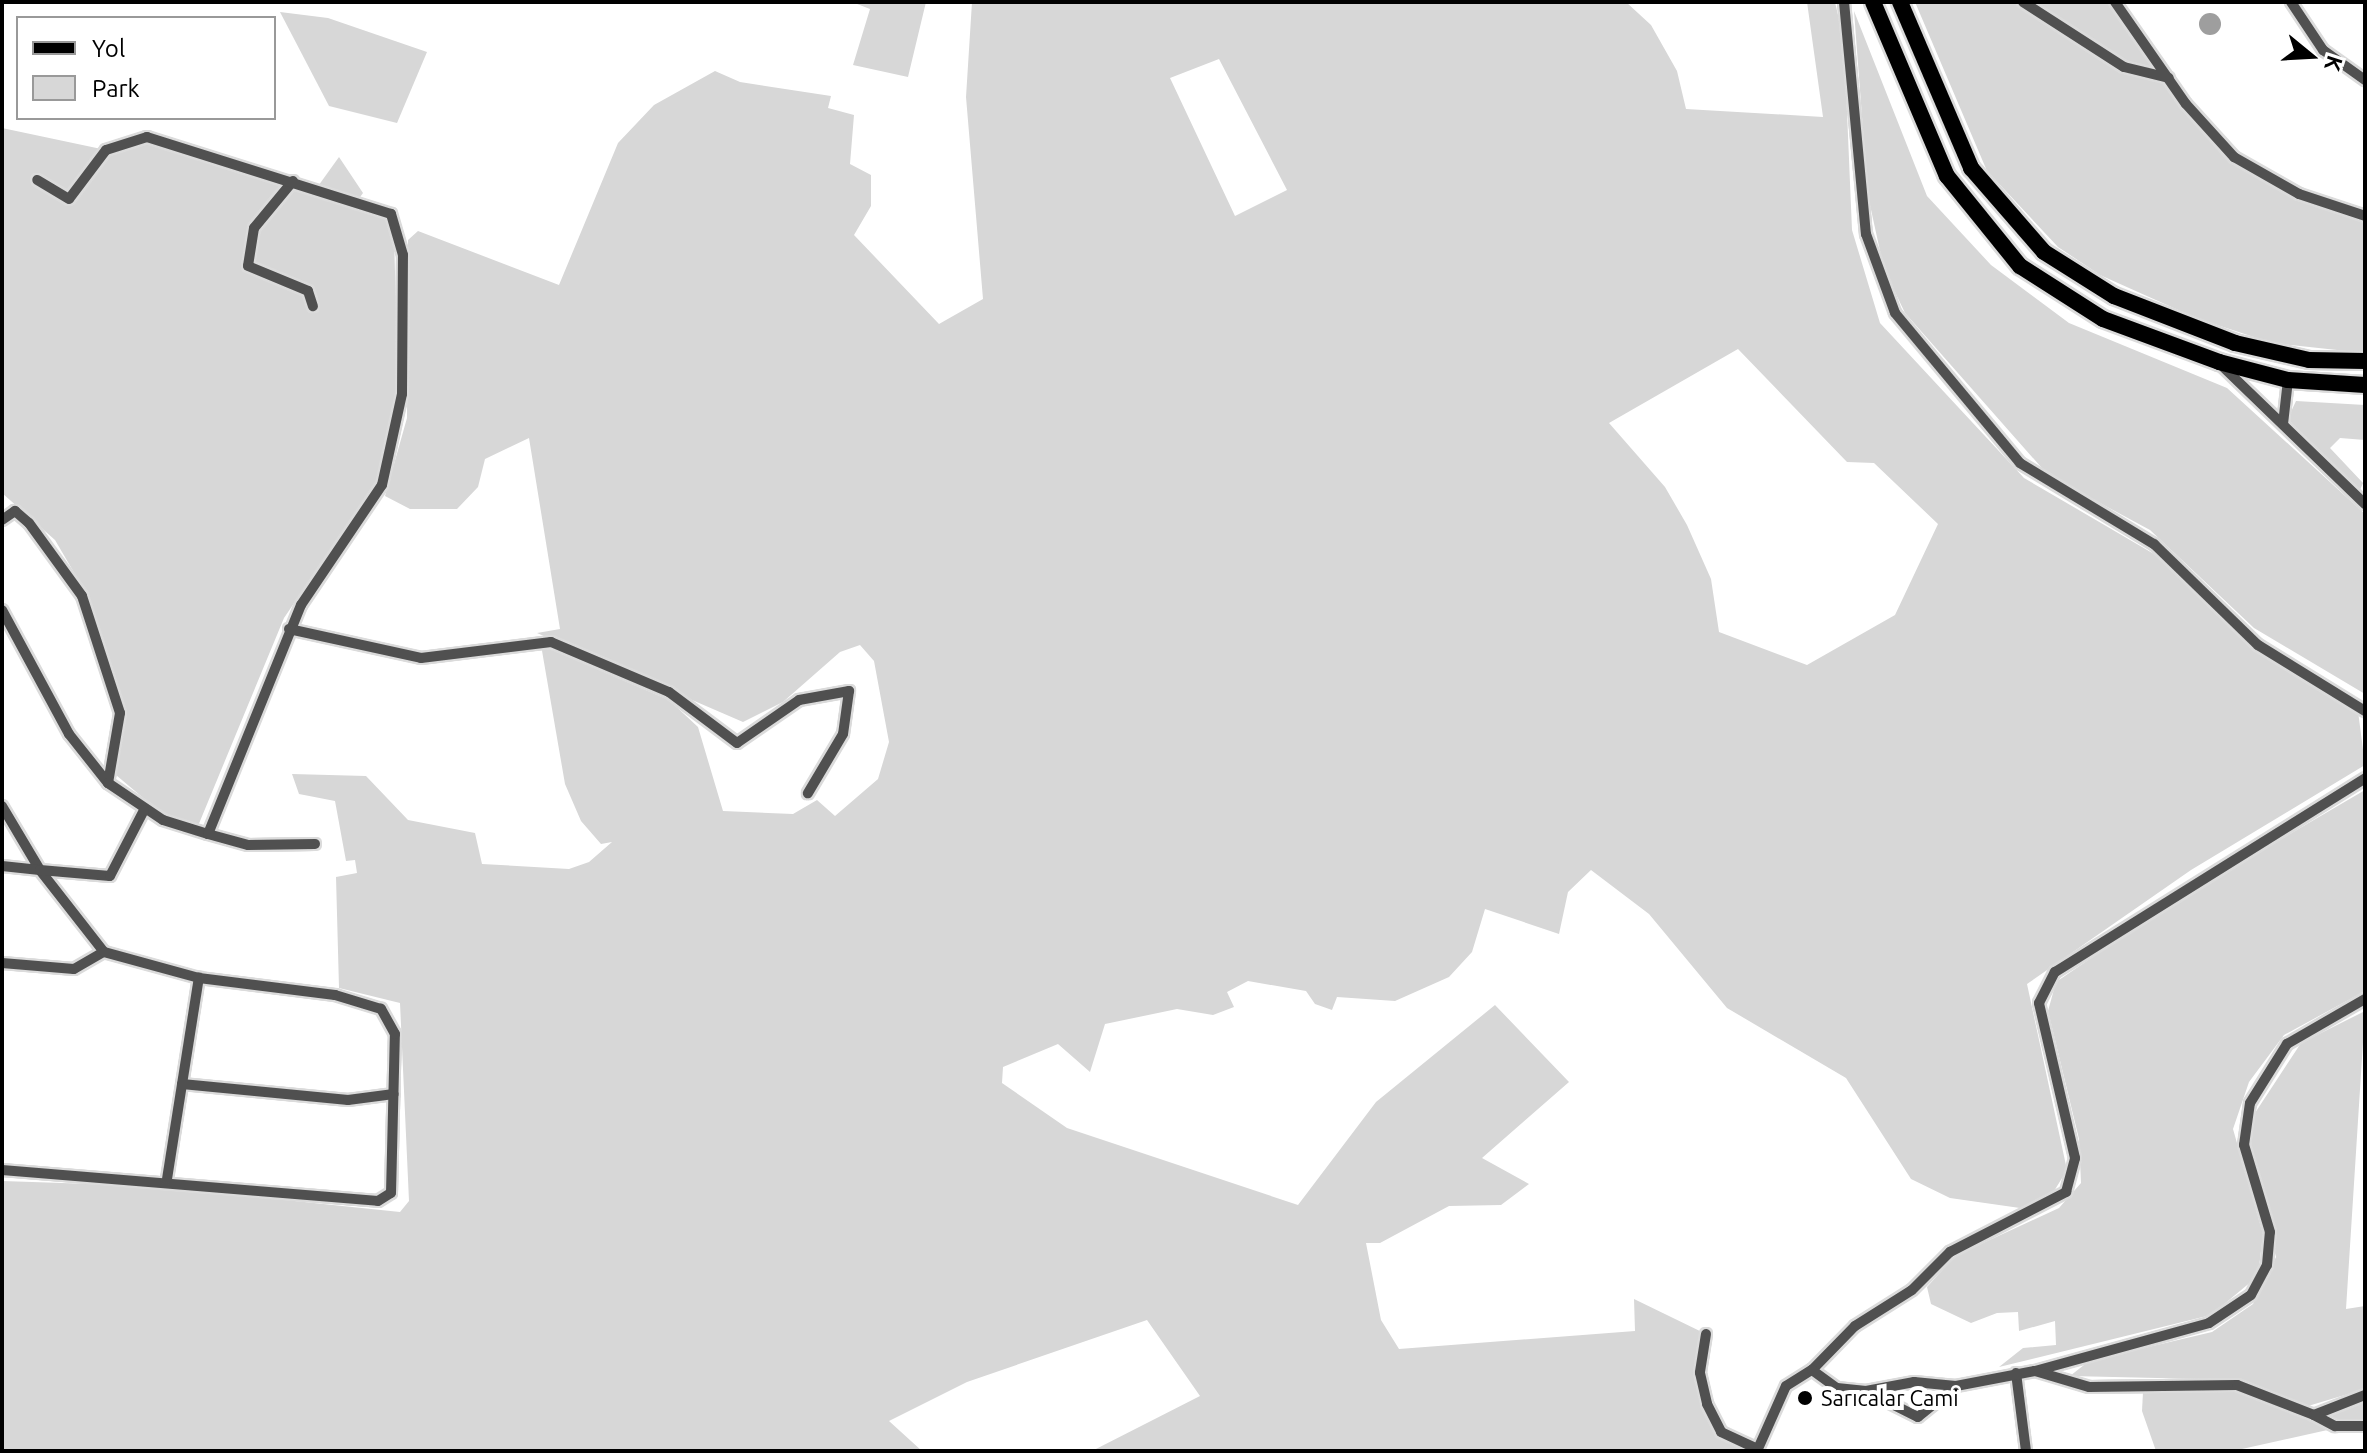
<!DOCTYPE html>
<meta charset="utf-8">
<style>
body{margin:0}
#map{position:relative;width:2367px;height:1453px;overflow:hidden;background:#fff;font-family:Ubuntu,sans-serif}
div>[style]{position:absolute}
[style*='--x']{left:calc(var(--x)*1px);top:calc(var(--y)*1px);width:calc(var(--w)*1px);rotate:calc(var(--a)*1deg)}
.green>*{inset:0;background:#d7d7d7}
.water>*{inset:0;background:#9e9e9e}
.round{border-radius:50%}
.roads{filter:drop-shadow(2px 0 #dbdbdb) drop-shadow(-2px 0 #dbdbdb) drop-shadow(0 2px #dbdbdb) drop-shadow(0 -2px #dbdbdb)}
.minor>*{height:10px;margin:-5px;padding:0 5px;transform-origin:5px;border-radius:5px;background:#505050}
.primary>*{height:16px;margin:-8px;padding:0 8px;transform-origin:8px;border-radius:8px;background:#000}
.dots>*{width:22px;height:22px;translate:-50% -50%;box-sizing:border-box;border:4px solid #fff;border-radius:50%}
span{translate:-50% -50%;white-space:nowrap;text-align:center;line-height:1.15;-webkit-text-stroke:8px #fff;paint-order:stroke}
.poi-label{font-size:22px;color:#000}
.left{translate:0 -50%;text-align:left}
.frame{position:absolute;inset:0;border:4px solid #000;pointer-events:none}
.legend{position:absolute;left:16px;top:16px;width:260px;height:104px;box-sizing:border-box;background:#fff;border:2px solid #999;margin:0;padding:10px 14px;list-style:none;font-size:24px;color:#000}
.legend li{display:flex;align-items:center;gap:16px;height:40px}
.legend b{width:40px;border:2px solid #999}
.north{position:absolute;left:2271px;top:16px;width:80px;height:80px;-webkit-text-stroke:6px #fff;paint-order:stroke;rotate:108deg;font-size:22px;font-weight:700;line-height:32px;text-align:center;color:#000}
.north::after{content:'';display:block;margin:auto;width:28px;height:36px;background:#000;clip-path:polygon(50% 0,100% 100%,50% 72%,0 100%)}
</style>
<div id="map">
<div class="green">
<div style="clip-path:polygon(852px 2px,926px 2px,908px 77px,853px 65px,870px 9px)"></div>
<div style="clip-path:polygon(evenodd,972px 2px,1626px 2px,1651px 25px,1677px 71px,1686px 109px,1823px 117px,1807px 2px,1835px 2px,1844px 41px,1852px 230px,1880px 323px,2024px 478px,2154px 554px,2254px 649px,2358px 711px,2365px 765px,2191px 870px,2027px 984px,2067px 1170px,2051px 1196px,2027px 1209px,1950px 1198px,1911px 1179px,1846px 1078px,1727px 1008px,1649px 914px,1591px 870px,1568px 892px,1559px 934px,1485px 909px,1472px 952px,1449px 977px,1395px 1001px,1337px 997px,1332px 1010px,1315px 1004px,1306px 991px,1248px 981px,1227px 992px,1234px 1007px,1213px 1015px,1177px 1009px,1105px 1024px,1090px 1072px,1058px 1044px,1003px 1067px,1002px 1083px,1067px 1128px,1298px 1205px,1376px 1102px,1495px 1005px,1569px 1082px,1482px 1158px,1529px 1184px,1501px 1205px,1449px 1206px,1380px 1243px,1366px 1243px,1381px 1320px,1399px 1349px,1635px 1331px,1634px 1299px,1706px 1334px,1701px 1361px,1717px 1427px,1745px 1451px,1092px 1451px,1200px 1396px,1147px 1320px,967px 1382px,889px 1421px,922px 1451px,2px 1451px,2px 1181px,152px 1186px,400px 1212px,409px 1201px,400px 1003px,339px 988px,336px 877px,357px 873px,355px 860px,346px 861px,335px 801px,299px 794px,292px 774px,366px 776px,408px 820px,475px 833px,482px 864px,569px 869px,589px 862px,612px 842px,601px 844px,581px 821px,565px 784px,541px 645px,669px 700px,698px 727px,723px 811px,793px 814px,817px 800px,835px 816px,878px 779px,889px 742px,874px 661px,860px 645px,840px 652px,783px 702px,743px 722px,537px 633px,560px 629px,529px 438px,485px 459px,478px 487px,457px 509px,410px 509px,385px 496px,407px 418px,408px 240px,418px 231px,559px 285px,618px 143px,654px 105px,715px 71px,740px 82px,831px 96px,828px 108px,854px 115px,850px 164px,871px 175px,871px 206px,854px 235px,939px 324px,983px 299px,966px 97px,972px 2px,1219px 59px,1287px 190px,1235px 216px,1170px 78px,1219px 59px,972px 2px,1738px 349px,1847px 462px,1874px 463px,1938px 524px,1895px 615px,1807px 665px,1719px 632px,1711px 579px,1687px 525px,1665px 487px,1609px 423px,1738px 349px)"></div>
<div style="clip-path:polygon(1915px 2px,2115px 2px,2169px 78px,2253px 171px,2365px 216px,2365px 353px,2272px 343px,2196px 318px,2100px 275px,2058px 247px,1987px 171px)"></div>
<div style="clip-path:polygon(1854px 11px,1927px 196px,1991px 265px,2069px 323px,2227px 388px,2365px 514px,2365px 694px,2254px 628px,2150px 530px,2048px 475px,1905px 313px,1884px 269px,1868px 196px)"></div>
<div style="clip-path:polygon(280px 12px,328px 18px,427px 52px,397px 123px,329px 106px)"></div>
<div style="clip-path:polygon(2px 128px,106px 150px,135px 137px,316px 189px,339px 157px,363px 193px,358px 200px,384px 217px,394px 236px,398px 381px,378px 479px,284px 618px,198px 826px,161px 813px,116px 775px,126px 716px,86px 593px,55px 540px,2px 493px)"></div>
<div style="clip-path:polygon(2296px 401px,2365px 405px,2365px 440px,2340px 438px,2330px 448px,2363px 483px,2360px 490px,2295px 428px,2288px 418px)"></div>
<div style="clip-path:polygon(2365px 790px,2365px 991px,2284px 1035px,2249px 1082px,2233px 1129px,2263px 1234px,2258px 1276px,2211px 1315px,1999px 1367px,2023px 1348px,2056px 1345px,2055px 1321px,2019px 1331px,2018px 1312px,1997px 1313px,1971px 1323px,1931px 1304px,1927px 1287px,1955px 1256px,2059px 1208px,2081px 1183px,2079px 1139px,2048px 1011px,2056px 982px,2169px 905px)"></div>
<div style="clip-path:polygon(2365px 1011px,2346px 1309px,2365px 1306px,2365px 1389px,2308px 1406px,2244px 1380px,2070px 1376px,2089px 1361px,2212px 1332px,2253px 1304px,2276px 1257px,2250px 1150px,2253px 1116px,2301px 1043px)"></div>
<div style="clip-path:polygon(2151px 1389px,2239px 1391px,2332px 1429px,2233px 1451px,2156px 1451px,2142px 1411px,2143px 1392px)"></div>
<div style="clip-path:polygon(2365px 1401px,2365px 1421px,2331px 1419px,2331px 1416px)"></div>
</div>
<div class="water">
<div class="round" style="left:2199px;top:13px;width:22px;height:22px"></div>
</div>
<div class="roads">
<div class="minor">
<div style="--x:1844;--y:2;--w:233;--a:84.6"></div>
<div style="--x:1866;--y:234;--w:84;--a:69.8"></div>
<div style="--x:1895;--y:313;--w:195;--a:50.2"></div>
<div style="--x:2020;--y:463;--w:157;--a:31.2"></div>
<div style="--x:2154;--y:544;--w:145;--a:44.2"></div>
<div style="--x:2258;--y:645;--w:126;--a:31.7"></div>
<div style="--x:2023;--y:2;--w:120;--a:32.8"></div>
<div style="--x:2124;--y:67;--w:46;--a:13.7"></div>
<div style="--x:2115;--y:2;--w:124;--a:55.2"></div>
<div style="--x:2186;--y:104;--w:72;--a:47.8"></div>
<div style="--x:2234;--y:157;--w:75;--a:29.6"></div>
<div style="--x:2299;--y:194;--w:70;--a:18.4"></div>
<div style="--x:2291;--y:2;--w:58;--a:56.3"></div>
<div style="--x:2323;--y:50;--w:52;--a:35.5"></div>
<div style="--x:293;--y:181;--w:61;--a:129.7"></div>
<div style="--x:254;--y:228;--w:38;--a:99"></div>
<div style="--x:248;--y:266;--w:65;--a:22.6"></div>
<div style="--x:308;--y:291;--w:16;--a:72"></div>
<div style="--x:2220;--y:364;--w:202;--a:44"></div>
<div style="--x:2283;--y:424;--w:44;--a:-83.5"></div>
<div style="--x:2;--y:520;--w:16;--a:-35"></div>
<div style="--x:15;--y:511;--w:18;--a:41"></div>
<div style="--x:29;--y:523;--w:90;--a:54"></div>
<div style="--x:82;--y:596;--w:123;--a:72"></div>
<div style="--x:120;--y:713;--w:71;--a:99.7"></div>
<div style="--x:2;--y:610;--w:141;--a:61.6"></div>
<div style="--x:69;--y:734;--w:63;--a:51.5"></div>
<div style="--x:108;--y:783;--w:66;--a:33.9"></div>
<div style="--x:163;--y:820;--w:47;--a:17.3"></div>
<div style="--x:208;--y:834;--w:247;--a:-67.9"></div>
<div style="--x:301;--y:605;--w:145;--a:-56"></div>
<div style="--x:382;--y:485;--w:93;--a:-77.6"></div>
<div style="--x:402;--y:394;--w:139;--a:-89.6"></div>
<div style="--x:403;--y:255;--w:43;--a:-106.3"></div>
<div style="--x:391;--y:214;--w:256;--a:-162.5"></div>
<div style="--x:147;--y:137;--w:43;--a:162.4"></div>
<div style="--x:106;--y:150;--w:61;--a:127.1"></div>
<div style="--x:69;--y:199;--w:37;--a:-149"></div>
<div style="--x:289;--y:629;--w:135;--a:12.4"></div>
<div style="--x:421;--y:658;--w:131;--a:-7"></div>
<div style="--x:551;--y:642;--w:128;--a:23"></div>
<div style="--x:669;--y:692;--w:85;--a:36.9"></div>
<div style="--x:737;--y:743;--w:75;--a:-34.7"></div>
<div style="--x:799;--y:700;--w:51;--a:-10.2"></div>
<div style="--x:849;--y:691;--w:43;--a:97.9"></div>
<div style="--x:843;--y:734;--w:69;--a:120.7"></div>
<div style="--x:2;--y:806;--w:74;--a:59.3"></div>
<div style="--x:208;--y:834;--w:41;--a:15.4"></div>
<div style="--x:248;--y:845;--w:67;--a:-0.9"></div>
<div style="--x:2;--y:866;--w:38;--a:6"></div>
<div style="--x:2;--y:963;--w:72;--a:4.8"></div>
<div style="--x:74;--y:969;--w:34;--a:-30"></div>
<div style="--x:104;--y:952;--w:104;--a:-128"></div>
<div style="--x:40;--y:870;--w:70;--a:4.9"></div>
<div style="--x:110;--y:876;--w:74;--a:-62.7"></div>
<div style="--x:182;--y:1084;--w:167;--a:5.5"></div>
<div style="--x:348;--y:1100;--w:46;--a:-7.4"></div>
<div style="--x:2;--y:1170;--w:377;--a:4.7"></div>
<div style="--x:378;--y:1201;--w:15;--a:-32"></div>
<div style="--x:391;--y:1193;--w:159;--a:-88.6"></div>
<div style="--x:395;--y:1034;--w:29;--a:-119"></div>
<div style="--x:381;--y:1009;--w:48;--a:-163.1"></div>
<div style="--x:335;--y:995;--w:137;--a:-172.9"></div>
<div style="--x:199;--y:978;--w:98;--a:-164.7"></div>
<div style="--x:167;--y:1179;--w:204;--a:-81"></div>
<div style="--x:1706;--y:1334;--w:39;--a:99"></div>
<div style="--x:1700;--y:1373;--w:32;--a:77"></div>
<div style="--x:1707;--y:1404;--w:31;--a:63"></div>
<div style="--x:1721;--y:1432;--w:40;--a:25"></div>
<div style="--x:1812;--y:1370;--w:62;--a:-45.7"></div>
<div style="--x:1855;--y:1326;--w:67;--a:-32.3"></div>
<div style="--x:1912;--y:1290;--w:54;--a:-45"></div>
<div style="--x:1950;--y:1252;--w:131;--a:-27.3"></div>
<div style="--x:2066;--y:1192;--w:35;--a:-75"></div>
<div style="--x:2075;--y:1158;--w:159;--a:-103.1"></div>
<div style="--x:2039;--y:1003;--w:35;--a:-63"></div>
<div style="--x:2055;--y:972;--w:366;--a:-32"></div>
<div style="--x:2035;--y:1371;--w:180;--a:-15.4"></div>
<div style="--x:2209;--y:1323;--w:50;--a:-33.7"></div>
<div style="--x:2251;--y:1295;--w:34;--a:-62"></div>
<div style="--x:2267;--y:1265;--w:33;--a:-85"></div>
<div style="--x:2270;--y:1232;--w:91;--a:-106.6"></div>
<div style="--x:2244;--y:1145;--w:42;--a:-81.9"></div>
<div style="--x:2250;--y:1103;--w:70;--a:-57.9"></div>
<div style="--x:2287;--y:1044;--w:90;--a:-30"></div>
<div style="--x:2016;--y:1373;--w:79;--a:82.7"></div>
<div style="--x:1866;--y:1391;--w:49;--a:-10.6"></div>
<div style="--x:1914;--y:1382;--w:42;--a:5.4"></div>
<div style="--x:1956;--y:1386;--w:80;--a:-10.8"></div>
<div style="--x:2035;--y:1371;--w:56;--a:16.5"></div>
<div style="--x:2089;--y:1387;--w:148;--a:-0.8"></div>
<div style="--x:2237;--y:1385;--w:83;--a:21.3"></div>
<div style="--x:2314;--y:1415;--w:55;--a:-21.4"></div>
<div style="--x:2314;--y:1415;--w:24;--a:28"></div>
<div style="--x:2335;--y:1426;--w:30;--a:0"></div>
<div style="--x:1757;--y:1451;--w:71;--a:-66"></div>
<div style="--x:1786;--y:1386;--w:31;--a:-32"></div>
<div style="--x:1812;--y:1370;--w:31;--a:36"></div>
<div style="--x:1837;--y:1388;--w:29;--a:6"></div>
<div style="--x:1866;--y:1391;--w:58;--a:26.6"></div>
<div style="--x:1918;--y:1417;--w:49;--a:-39.2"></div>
</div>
<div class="primary">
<div style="--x:1873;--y:2;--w:189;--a:67"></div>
<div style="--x:1947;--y:176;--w:116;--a:51"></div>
<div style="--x:2020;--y:266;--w:98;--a:32.6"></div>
<div style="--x:2103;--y:319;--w:124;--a:20.3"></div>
<div style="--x:2219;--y:362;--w:71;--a:14.6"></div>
<div style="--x:2288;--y:380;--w:77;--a:3.7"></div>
<div style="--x:1900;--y:2;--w:181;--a:66.8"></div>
<div style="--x:1971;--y:168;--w:111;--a:49"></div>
<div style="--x:2044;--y:252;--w:83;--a:32.2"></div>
<div style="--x:2114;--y:296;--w:130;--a:21.2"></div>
<div style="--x:2235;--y:343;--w:76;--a:12.9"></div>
<div style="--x:2309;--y:360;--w:56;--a:1"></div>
</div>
</div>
<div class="dots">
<div style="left:1805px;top:1398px;background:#000"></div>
</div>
<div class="poi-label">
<span class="left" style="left:1821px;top:1398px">Sarıcalar Cami</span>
</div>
<div class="frame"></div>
<ul class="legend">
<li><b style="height:10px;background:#000"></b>Yol</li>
<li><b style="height:22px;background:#d7d7d7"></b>Park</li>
</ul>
<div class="north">K</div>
</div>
